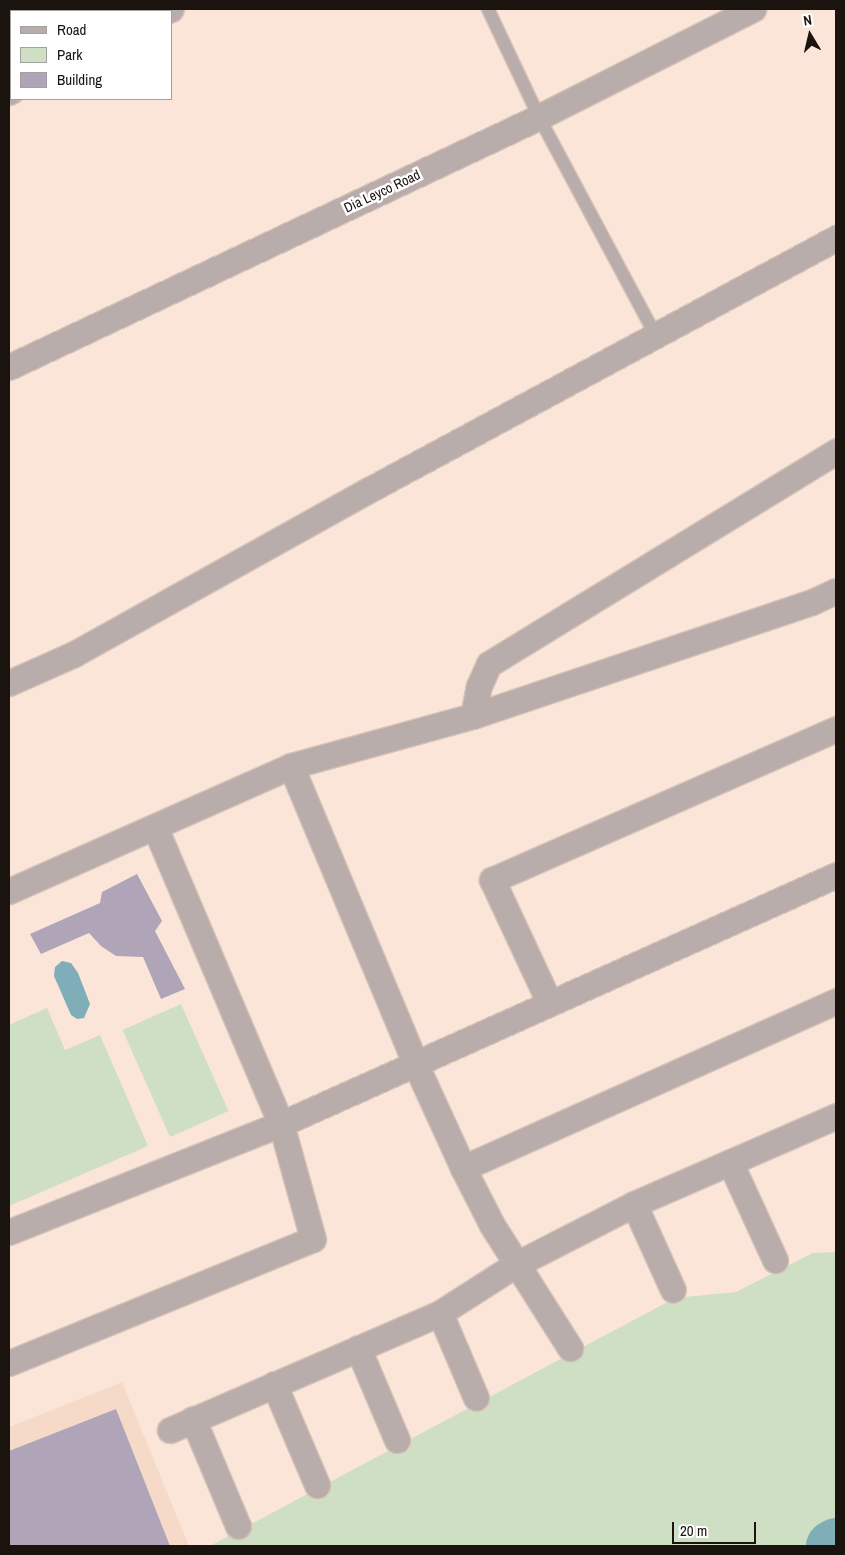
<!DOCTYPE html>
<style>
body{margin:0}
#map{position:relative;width:845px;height:1555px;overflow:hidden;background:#fbe5d8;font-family:"Archivo Narrow",sans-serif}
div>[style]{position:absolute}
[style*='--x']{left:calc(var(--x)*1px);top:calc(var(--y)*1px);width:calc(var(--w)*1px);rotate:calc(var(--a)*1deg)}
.built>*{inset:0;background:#f6dac8}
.green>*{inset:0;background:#cfdfc4;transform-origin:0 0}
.water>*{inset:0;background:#7faeb9}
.river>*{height:50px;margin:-25px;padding:0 25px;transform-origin:25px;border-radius:25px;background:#7faeb9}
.building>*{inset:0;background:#b0a5b8}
.roads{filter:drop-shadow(1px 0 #d7c3b8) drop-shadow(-1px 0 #d7c3b8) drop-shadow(0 1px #d7c3b8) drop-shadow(0 -1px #d7c3b8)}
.service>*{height:12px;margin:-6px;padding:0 6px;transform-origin:6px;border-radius:6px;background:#b8adab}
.minor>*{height:25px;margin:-12.5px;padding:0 12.5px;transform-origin:12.5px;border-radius:12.5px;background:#b8adab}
span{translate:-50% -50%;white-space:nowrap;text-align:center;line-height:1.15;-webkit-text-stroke:5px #fff;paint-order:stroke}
.street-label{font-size:14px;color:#1a130e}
.frame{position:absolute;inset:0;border:10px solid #1a130e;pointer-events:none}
.legend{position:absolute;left:10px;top:10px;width:162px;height:90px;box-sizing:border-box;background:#fff;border:1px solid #a3a19f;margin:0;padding:6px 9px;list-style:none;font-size:15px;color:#1a130e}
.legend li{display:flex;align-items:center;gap:10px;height:25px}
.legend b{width:25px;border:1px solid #a3a19f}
.north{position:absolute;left:785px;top:10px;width:50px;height:50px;-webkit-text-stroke:4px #fff;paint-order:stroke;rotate:351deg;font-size:14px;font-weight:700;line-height:20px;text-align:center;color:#1a130e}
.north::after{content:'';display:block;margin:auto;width:18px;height:22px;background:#1a130e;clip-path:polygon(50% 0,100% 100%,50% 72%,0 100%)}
.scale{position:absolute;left:672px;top:1522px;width:84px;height:22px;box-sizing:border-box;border:2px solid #1a130e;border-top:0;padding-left:6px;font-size:15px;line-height:18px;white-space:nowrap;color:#1a130e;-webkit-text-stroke:4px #fff;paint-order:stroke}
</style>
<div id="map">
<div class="built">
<div style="clip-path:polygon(122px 1382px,189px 1546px,9px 1546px,9px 1427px)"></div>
</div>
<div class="green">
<div style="left:181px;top:1004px;width:117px;height:64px;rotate:66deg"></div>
<div style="clip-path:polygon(47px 1008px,65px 1050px,100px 1035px,148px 1146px,9px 1206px,9px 1025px)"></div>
<div style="clip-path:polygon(836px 1252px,836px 1528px,812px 1546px,210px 1546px,675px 1298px,736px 1292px,813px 1253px)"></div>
</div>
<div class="water">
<div style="clip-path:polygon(62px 961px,71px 963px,78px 973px,90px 1004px,84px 1018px,77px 1019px,71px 1015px,54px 976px,55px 967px)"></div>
</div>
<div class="river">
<div style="--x:831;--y:1546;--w:6;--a:-31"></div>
</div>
<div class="building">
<div style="clip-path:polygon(137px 874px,162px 921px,155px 931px,185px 989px,161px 999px,143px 957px,116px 956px,101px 946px,89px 933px,41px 954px,30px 934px,100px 903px,102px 892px)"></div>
<div style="clip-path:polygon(116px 1409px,170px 1546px,9px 1546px,9px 1451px)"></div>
</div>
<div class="roads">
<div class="service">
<div style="--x:488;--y:9;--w:119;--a:64.7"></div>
<div style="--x:539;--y:117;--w:246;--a:61.9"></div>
</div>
<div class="minor">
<div style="--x:166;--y:11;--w:5;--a:-22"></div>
<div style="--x:9;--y:92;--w:2;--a:-27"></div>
<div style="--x:9;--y:367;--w:586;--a:-25.25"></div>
<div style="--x:539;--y:117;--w:240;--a:-26.8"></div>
<div style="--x:9;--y:683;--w:71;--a:-24"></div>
<div style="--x:74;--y:654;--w:335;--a:-29.1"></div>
<div style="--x:367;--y:491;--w:533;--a:-28.34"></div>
<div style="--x:473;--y:716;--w:31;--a:-79"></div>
<div style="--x:479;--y:686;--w:24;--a:-66"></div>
<div style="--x:489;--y:664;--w:407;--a:-31.5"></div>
<div style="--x:291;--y:766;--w:322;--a:67.3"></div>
<div style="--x:415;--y:1063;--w:115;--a:65.4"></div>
<div style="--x:463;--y:1168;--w:64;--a:63"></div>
<div style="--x:492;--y:1225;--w:146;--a:57.6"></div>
<div style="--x:9;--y:891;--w:308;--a:-23.9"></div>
<div style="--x:291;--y:766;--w:189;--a:-15.4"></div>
<div style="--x:473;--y:716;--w:358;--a:-18.6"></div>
<div style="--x:812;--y:602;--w:26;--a:-25"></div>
<div style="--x:549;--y:1002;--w:135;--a:-115"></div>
<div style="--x:492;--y:880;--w:376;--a:-23.7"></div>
<div style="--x:730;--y:1162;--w:108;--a:65.3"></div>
<div style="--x:463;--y:1168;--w:409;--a:-24.1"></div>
<div style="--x:634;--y:1204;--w:94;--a:65.6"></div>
<div style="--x:9;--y:1232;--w:293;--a:-21.7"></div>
<div style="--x:281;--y:1124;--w:608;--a:-24.16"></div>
<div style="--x:440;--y:1313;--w:92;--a:67"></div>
<div style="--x:358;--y:1348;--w:100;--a:67"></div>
<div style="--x:9;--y:1363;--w:328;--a:-22.2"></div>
<div style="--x:313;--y:1239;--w:119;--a:-105.5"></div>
<div style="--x:281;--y:1124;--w:323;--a:-113"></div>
<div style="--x:274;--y:1384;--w:110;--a:66.9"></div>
<div style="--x:193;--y:1419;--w:116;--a:67.2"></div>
<div style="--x:170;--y:1430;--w:294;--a:-23.4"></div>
<div style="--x:440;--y:1313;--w:89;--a:-32.6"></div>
<div style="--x:515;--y:1265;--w:134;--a:-27.1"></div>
<div style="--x:634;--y:1204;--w:220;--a:-23.5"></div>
</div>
</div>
<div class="street-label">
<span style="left:382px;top:191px;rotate:-25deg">Dia Leyco Road</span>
</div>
<div class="frame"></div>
<ul class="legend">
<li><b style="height:6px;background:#b8adab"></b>Road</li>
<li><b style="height:14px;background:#cfdfc4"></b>Park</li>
<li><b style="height:14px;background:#b0a5b8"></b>Building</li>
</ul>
<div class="north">N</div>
<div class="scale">20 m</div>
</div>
